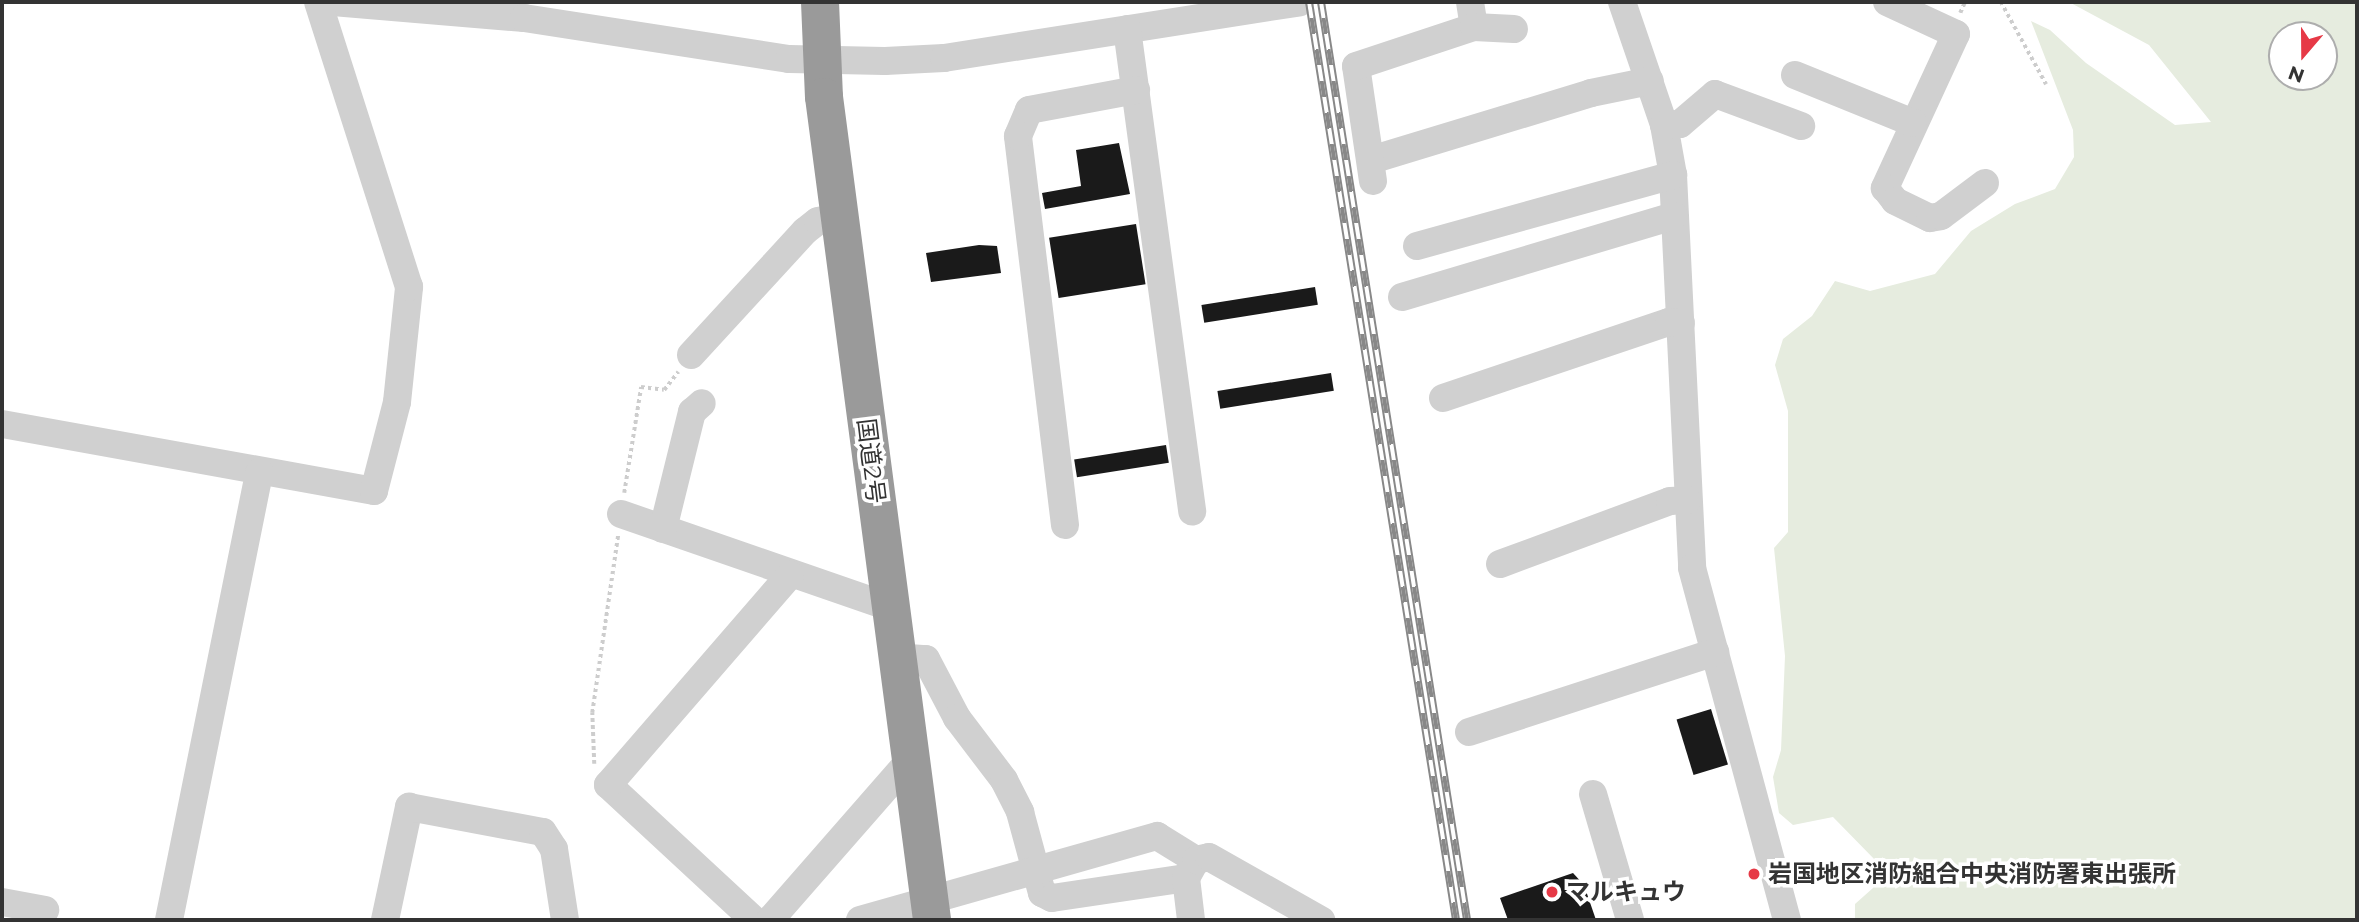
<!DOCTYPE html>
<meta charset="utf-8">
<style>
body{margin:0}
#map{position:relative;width:2359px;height:922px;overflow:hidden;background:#fff;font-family:Montserrat,"Noto Sans JP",sans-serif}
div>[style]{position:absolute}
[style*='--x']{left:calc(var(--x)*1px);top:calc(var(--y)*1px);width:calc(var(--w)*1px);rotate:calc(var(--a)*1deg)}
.green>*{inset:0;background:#e6ecdf}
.building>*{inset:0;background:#1a1a1a;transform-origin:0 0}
.path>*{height:3.5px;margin-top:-1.75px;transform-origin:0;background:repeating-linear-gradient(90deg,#cdcdcd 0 3.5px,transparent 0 7px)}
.minor>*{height:28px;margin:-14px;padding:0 14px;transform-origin:14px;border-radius:14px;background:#d0d0d0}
.highway>*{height:38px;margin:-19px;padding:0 19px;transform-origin:19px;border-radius:19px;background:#9a9a9a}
.rail>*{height:8px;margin-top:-4px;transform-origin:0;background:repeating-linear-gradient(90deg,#fff 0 16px,#888 0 32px);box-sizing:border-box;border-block:2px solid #888}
.dots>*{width:19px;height:19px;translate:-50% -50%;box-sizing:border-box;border:4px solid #fff;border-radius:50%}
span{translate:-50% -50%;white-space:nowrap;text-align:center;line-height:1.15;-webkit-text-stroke:7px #fff;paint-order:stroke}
.street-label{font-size:24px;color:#333}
.poi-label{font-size:24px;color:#333;font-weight:700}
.left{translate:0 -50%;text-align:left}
.frame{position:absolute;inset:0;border:4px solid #333;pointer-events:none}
.north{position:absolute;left:2268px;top:21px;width:70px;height:70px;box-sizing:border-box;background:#fff;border:2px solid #adadad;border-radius:50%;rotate:200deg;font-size:19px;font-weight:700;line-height:28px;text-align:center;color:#333}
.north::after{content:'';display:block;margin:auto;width:24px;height:32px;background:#e63946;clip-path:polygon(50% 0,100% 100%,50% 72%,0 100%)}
</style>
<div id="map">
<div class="green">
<div style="clip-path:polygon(evenodd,2069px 2px,2357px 2px,2357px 920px,1855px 920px,1855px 904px,1873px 888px,1877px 862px,1833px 817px,1793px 825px,1779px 813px,1773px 777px,1781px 750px,1785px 656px,1774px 548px,1788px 532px,1788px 411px,1775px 365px,1783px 339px,1812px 316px,1835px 281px,1870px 291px,1935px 274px,1971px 231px,2015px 204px,2055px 189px,2074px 157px,2073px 130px,2031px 21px,2050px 30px,2086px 63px,2175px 125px,2211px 122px,2149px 45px,2069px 2px,2282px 35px,2324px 35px,2324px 77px,2282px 77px,2282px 35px)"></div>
</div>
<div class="building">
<div style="clip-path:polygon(1119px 143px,1130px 194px,1045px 209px,1042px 193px,1081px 186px,1076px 150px)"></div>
<div style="left:1136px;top:224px;width:61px;height:88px;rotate:81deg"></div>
<div style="clip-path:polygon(979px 245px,997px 246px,1001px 273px,931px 282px,926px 253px)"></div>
<div style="left:1315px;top:287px;width:18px;height:115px;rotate:81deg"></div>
<div style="left:1331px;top:373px;width:18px;height:115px;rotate:81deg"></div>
<div style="left:1166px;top:445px;width:18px;height:93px;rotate:81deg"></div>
<div style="left:1711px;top:709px;width:58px;height:36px;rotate:73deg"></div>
<div style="clip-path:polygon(1573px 873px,1584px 885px,1596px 920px,1508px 920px,1500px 898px)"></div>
</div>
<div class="path">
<div style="--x:2001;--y:2;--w:94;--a:61.2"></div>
<div style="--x:1960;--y:13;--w:12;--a:-66"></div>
<div style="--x:624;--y:493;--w:107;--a:-80.9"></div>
<div style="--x:641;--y:387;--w:23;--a:7"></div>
<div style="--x:664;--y:390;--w:23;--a:-52"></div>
<div style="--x:594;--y:764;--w:51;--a:-92.2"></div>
<div style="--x:592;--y:713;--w:180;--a:-81.7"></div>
</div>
<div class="minor">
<div style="--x:333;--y:2;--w:192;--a:4.8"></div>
<div style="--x:524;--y:18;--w:268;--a:8.8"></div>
<div style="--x:789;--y:59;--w:96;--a:1.2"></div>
<div style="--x:885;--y:61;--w:59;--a:-2.9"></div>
<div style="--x:944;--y:58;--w:360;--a:-8.9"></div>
<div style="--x:1470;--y:2;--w:25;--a:81"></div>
<div style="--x:1622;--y:2;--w:130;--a:71.1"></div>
<div style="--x:1664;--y:125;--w:51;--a:79.8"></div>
<div style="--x:1673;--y:175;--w:393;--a:87.2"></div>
<div style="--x:1692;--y:568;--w:365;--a:74.9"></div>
<div style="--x:1887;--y:2;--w:76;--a:24.9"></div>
<div style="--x:1956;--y:34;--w:170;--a:114.8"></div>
<div style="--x:1885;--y:188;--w:16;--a:52"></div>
<div style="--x:1895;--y:201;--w:39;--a:26"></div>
<div style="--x:1930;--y:218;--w:11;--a:-10"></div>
<div style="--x:1941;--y:216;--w:55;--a:-36.9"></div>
<div style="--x:1127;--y:29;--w:487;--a:82.3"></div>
<div style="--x:1795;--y:75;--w:127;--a:22.1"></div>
<div style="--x:1664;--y:125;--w:16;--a:-4"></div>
<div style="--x:1680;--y:124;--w:46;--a:-40.6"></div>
<div style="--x:1715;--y:94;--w:92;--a:20.4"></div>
<div style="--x:1371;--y:160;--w:230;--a:-16.9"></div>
<div style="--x:1591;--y:93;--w:60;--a:-11.5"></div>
<div style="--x:1373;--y:181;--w:116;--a:-98.4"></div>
<div style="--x:1356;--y:66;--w:124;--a:-18.3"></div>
<div style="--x:1474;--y:27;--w:40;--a:2.9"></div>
<div style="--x:1417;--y:246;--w:266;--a:-15.5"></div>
<div style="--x:1402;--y:297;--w:284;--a:-16.6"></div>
<div style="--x:691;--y:355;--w:168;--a:-47.4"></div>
<div style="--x:805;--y:231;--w:16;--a:-38"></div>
<div style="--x:818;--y:221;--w:21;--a:-11"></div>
<div style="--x:1443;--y:398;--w:238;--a:-18.6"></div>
<div style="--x:1669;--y:322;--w:12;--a:5"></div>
<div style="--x:2;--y:424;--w:378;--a:10.2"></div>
<div style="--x:374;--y:491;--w:92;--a:-75.5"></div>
<div style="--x:397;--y:402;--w:116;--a:-84"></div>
<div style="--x:409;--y:287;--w:299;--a:-107.7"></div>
<div style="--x:621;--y:514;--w:285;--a:19.1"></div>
<div style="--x:1065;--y:525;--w:392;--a:-96.9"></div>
<div style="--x:1018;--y:136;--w:28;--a:-67"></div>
<div style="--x:1029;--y:110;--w:109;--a:-10.6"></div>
<div style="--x:663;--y:529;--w:121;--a:-76.1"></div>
<div style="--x:692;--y:412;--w:13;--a:-42"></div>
<div style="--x:1500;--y:564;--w:181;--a:-20.3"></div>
<div style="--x:1670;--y:501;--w:17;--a:-3"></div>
<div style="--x:895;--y:657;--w:31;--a:4"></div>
<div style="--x:926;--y:659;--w:67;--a:62.3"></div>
<div style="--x:957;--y:718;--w:78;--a:52.8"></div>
<div style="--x:1004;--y:780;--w:36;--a:63"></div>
<div style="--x:1020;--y:812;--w:84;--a:74.8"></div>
<div style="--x:1042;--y:893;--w:11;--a:27"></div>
<div style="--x:1052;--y:898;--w:135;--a:-8.5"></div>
<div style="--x:1186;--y:878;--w:21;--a:-61"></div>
<div style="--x:1469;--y:732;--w:259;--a:-18"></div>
<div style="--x:1593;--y:794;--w:131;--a:73.6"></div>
<div style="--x:1186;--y:878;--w:42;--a:83.2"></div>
<div style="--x:2;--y:902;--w:44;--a:10.5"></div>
<div style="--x:169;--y:920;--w:457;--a:-78.6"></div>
<div style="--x:385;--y:920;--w:116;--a:-78"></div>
<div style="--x:409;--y:807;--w:136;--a:10.6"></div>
<div style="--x:543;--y:832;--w:20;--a:57"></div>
<div style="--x:554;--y:849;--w:72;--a:81.2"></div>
<div style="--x:754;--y:920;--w:199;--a:-137.2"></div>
<div style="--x:608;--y:785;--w:278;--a:-49.1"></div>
<div style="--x:770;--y:920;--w:211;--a:-48.8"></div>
<div style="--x:860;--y:920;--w:309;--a:-15.8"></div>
<div style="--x:1157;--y:836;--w:46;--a:31.6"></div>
<div style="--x:1196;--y:860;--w:13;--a:-13"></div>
<div style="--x:1209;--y:857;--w:129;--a:29.4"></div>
</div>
<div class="highway">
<div style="--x:820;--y:2;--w:95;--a:87.6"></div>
<div style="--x:824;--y:97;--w:830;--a:82.52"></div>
</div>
<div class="rail">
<div style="--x:1309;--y:2;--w:930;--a:80.9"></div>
<div style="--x:1321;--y:2;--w:930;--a:80.96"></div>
</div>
<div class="dots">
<div style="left:1754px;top:874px;background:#e63946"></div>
<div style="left:1552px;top:892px;background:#e63946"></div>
</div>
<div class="street-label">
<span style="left:871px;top:461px;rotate:83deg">国道2号</span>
</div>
<div class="poi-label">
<span class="left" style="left:1768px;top:874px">岩国地区消防組合中央消防署東出張所</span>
<span class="left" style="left:1566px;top:892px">マルキュウ</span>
</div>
<div class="frame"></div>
<div class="north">N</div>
</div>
